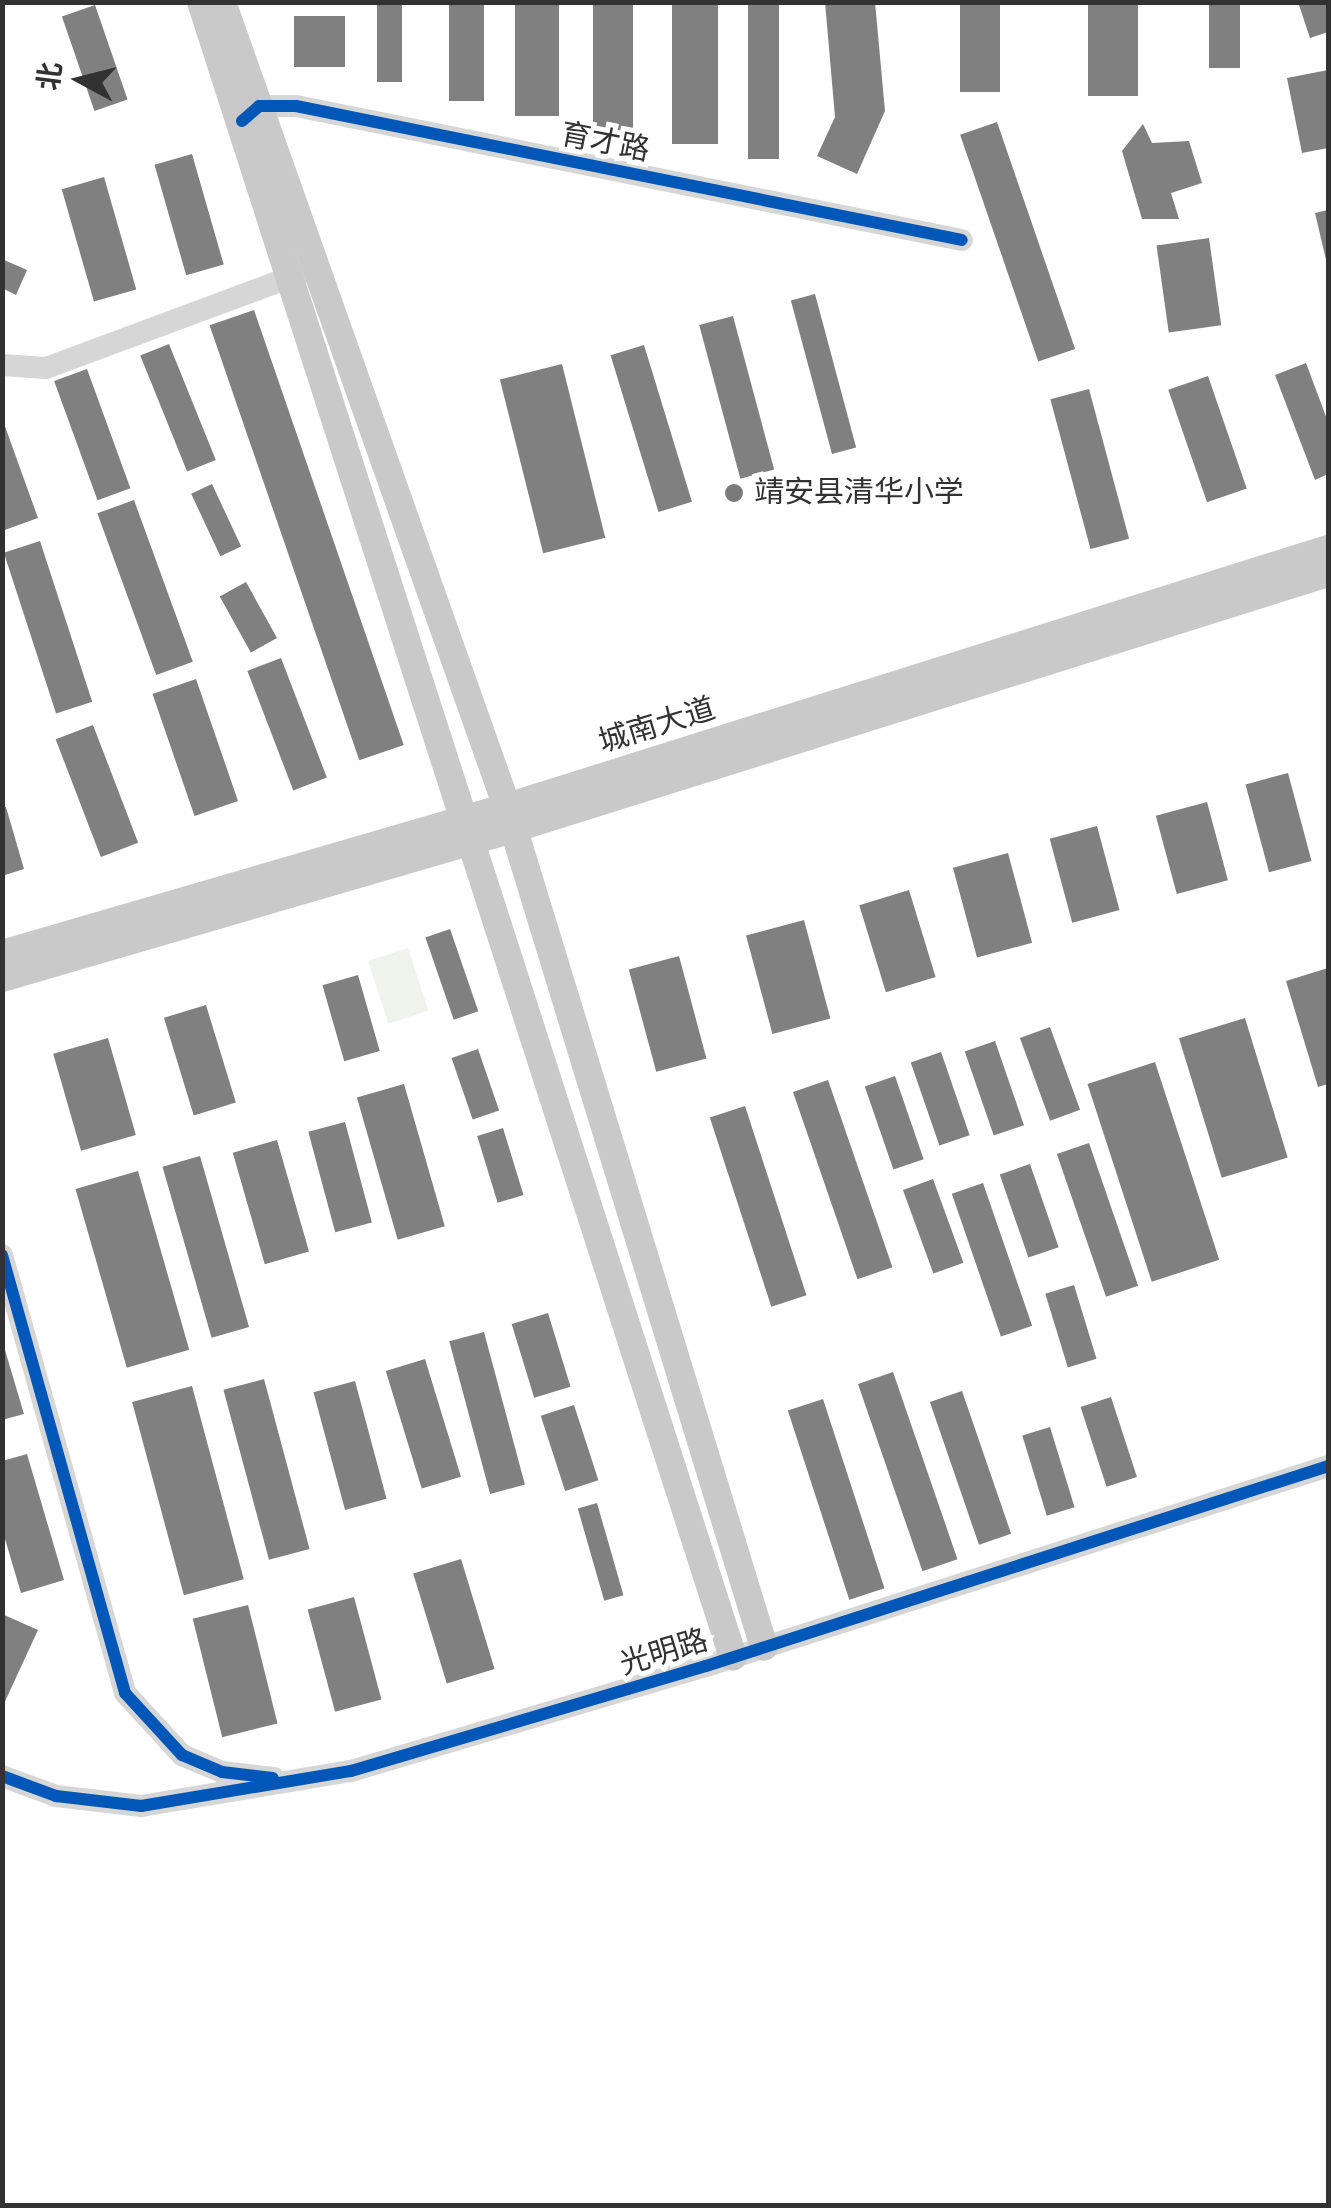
<!DOCTYPE html>
<meta charset="utf-8">
<style>
body{margin:0}
#map{position:relative;width:1331px;height:2208px;overflow:hidden;background:#fff;font-family:Signika,"Noto Sans SC",sans-serif}
div>[style]{position:absolute}
[style*='--x']{left:calc(var(--x)*1px);top:calc(var(--y)*1px);width:calc(var(--w)*1px);rotate:calc(var(--a)*1deg)}
.green>*{inset:0;background:#f0f2ec;transform-origin:0 0}
.building>*{inset:0;background:#808080;transform-origin:0 0}
.minor>*{height:22px;margin:-11px;padding:0 11px;transform-origin:11px;border-radius:11px;background:#d6d6d6}
.major>*{height:28px;margin:-14px;padding:0 14px;transform-origin:14px;border-radius:14px;background:#c9c9c9}
.cycleway>*{height:12px;margin:-6px;padding:0 6px;transform-origin:6px;border-radius:6px;background:#0057b8}
.dots>*{width:28px;height:28px;translate:-50% -50%;box-sizing:border-box;border:5px solid #fff;border-radius:50%}
span{translate:-50% -50%;white-space:nowrap;text-align:center;line-height:1.15;-webkit-text-stroke:10px #fff;paint-order:stroke}
.street-label{font-size:30px;color:#323232}
.poi-label{font-size:30px;color:#323232}
.left{translate:0 -50%;text-align:left}
.frame{position:absolute;inset:0;border:5px solid #323232;pointer-events:none}
.north{position:absolute;left:30px;top:30px;width:100px;height:100px;-webkit-text-stroke:8px #fff;paint-order:stroke;rotate:277deg;font-size:28px;font-weight:700;line-height:40px;text-align:center;color:#323232}
.north::after{content:'';display:block;margin:auto;width:35px;height:45px;background:#323232;clip-path:polygon(50% 0,100% 100%,50% 72%,0 100%)}
</style>
<div id="map">
<div class="green">
<div style="left:408px;top:948px;width:66px;height:42px;rotate:72deg"></div>
</div>
<div class="building">
<div style="left:377px;top:2px;width:25px;height:80px"></div>
<div style="left:449px;top:2px;width:35px;height:99px"></div>
<div style="left:515px;top:2px;width:44px;height:114px"></div>
<div style="left:593px;top:2px;width:40px;height:136px"></div>
<div style="left:672px;top:2px;width:46px;height:142px"></div>
<div style="left:748px;top:2px;width:31px;height:157px"></div>
<div style="clip-path:polygon(825px 2px,875px 2px,885px 111px,857px 174px,817px 156px,835px 117px)"></div>
<div style="left:960px;top:2px;width:40px;height:90px"></div>
<div style="left:1088px;top:2px;width:50px;height:94px"></div>
<div style="left:1209px;top:2px;width:31px;height:66px"></div>
<div style="clip-path:polygon(1298px 2px,1326px 2px,1328px 32px,1310px 38px)"></div>
<div style="left:95px;top:5px;width:100px;height:35px;rotate:71deg"></div>
<div style="left:294px;top:16px;width:51px;height:51px"></div>
<div style="clip-path:polygon(1328px 70px,1328px 148px,1302px 153px,1287px 78px)"></div>
<div style="left:997px;top:122px;width:240px;height:39px;rotate:71deg"></div>
<div style="clip-path:polygon(1143px 124px,1152px 143px,1189px 141px,1202px 183px,1171px 193px,1179px 219px,1142px 219px,1122px 151px)"></div>
<div style="left:192px;top:154px;width:115px;height:39px;rotate:74deg"></div>
<div style="left:104px;top:177px;width:117px;height:44px;rotate:74deg"></div>
<div style="clip-path:polygon(1328px 210px,1328px 264px,1327px 264px,1315px 213px)"></div>
<div style="left:1209px;top:238px;width:88px;height:53px;rotate:82deg"></div>
<div style="clip-path:polygon(2px 259px,27px 270px,16px 295px,2px 288px)"></div>
<div style="left:815px;top:294px;width:159px;height:25px;rotate:75deg"></div>
<div style="left:254px;top:310px;width:460px;height:47px;rotate:71deg"></div>
<div style="left:733px;top:316px;width:159px;height:35px;rotate:75deg"></div>
<div style="left:169px;top:344px;width:125px;height:31px;rotate:68deg"></div>
<div style="left:644px;top:345px;width:164px;height:35px;rotate:73deg"></div>
<div style="clip-path:polygon(1306px 363px,1328px 422px,1328px 474px,1315px 480px,1275px 375px)"></div>
<div style="left:562px;top:364px;width:179px;height:64px;rotate:76deg"></div>
<div style="left:87px;top:369px;width:127px;height:35px;rotate:70deg"></div>
<div style="left:1208px;top:376px;width:119px;height:42px;rotate:71deg"></div>
<div style="left:1089px;top:389px;width:155px;height:40px;rotate:75deg"></div>
<div style="clip-path:polygon(2px 418px,38px 518px,2px 531px)"></div>
<div style="left:212px;top:484px;width:69px;height:23px;rotate:65deg"></div>
<div style="left:134px;top:500px;width:172px;height:39px;rotate:70deg"></div>
<div style="left:40px;top:541px;width:169px;height:38px;rotate:72deg"></div>
<div style="left:246px;top:582px;width:64px;height:30px;rotate:61deg"></div>
<div style="left:281px;top:658px;width:128px;height:36px;rotate:69deg"></div>
<div style="left:196px;top:679px;width:129px;height:46px;rotate:71deg"></div>
<div style="left:93px;top:725px;width:126px;height:40px;rotate:69deg"></div>
<div style="left:1288px;top:773px;width:91px;height:44px;rotate:75deg"></div>
<div style="left:1207px;top:802px;width:81px;height:53px;rotate:75deg"></div>
<div style="clip-path:polygon(6px 807px,24px 869px,2px 876px,2px 808px)"></div>
<div style="left:1097px;top:826px;width:87px;height:49px;rotate:75deg"></div>
<div style="left:1008px;top:853px;width:93px;height:57px;rotate:75deg"></div>
<div style="left:909px;top:890px;width:91px;height:52px;rotate:73deg"></div>
<div style="left:804px;top:920px;width:102px;height:60px;rotate:75deg"></div>
<div style="left:450px;top:929px;width:87px;height:26px;rotate:71deg"></div>
<div style="left:679px;top:956px;width:106px;height:52px;rotate:75deg"></div>
<div style="clip-path:polygon(1328px 968px,1328px 1084px,1318px 1087px,1286px 981px)"></div>
<div style="left:358px;top:975px;width:79px;height:37px;rotate:74deg"></div>
<div style="left:206px;top:1005px;width:102px;height:44px;rotate:73deg"></div>
<div style="left:1245px;top:1018px;width:146px;height:69px;rotate:73deg"></div>
<div style="left:1050px;top:1027px;width:88px;height:32px;rotate:70deg"></div>
<div style="left:108px;top:1038px;width:101px;height:57px;rotate:74deg"></div>
<div style="left:995px;top:1041px;width:89px;height:32px;rotate:71deg"></div>
<div style="left:478px;top:1049px;width:65px;height:28px;rotate:71deg"></div>
<div style="left:941px;top:1052px;width:88px;height:32px;rotate:71deg"></div>
<div style="left:1155px;top:1062px;width:208px;height:71px;rotate:72deg"></div>
<div style="left:895px;top:1076px;width:88px;height:32px;rotate:71deg"></div>
<div style="left:828px;top:1080px;width:198px;height:37px;rotate:71deg"></div>
<div style="left:404px;top:1084px;width:148px;height:49px;rotate:74deg"></div>
<div style="left:745px;top:1106px;width:199px;height:37px;rotate:72deg"></div>
<div style="left:345px;top:1122px;width:104px;height:38px;rotate:75deg"></div>
<div style="left:503px;top:1128px;width:70px;height:27px;rotate:73deg"></div>
<div style="left:277px;top:1140px;width:116px;height:46px;rotate:74deg"></div>
<div style="left:1089px;top:1143px;width:151px;height:34px;rotate:71deg"></div>
<div style="left:200px;top:1156px;width:178px;height:39px;rotate:74deg"></div>
<div style="left:1030px;top:1164px;width:88px;height:32px;rotate:71deg"></div>
<div style="left:138px;top:1171px;width:186px;height:65px;rotate:74deg"></div>
<div style="left:933px;top:1179px;width:89px;height:32px;rotate:70deg"></div>
<div style="left:983px;top:1183px;width:151px;height:33px;rotate:71deg"></div>
<div style="left:1074px;top:1285px;width:77px;height:30px;rotate:73deg"></div>
<div style="left:548px;top:1313px;width:77px;height:38px;rotate:73deg"></div>
<div style="left:484px;top:1332px;width:158px;height:36px;rotate:75deg"></div>
<div style="clip-path:polygon(2px 1340px,24px 1414px,2px 1420px)"></div>
<div style="left:425px;top:1359px;width:123px;height:41px;rotate:73deg"></div>
<div style="left:893px;top:1372px;width:198px;height:37px;rotate:71deg"></div>
<div style="left:264px;top:1379px;width:176px;height:42px;rotate:75deg"></div>
<div style="left:355px;top:1381px;width:122px;height:43px;rotate:75deg"></div>
<div style="left:192px;top:1386px;width:200px;height:62px;rotate:75deg"></div>
<div style="left:962px;top:1391px;width:151px;height:34px;rotate:71deg"></div>
<div style="left:1111px;top:1397px;width:84px;height:32px;rotate:72deg"></div>
<div style="left:823px;top:1399px;width:199px;height:37px;rotate:72deg"></div>
<div style="left:574px;top:1405px;width:79px;height:35px;rotate:72deg"></div>
<div style="left:1050px;top:1427px;width:84px;height:29px;rotate:73deg"></div>
<div style="clip-path:polygon(27px 1454px,64px 1580px,21px 1593px,2px 1529px,2px 1461px)"></div>
<div style="left:597px;top:1503px;width:96px;height:20px;rotate:74deg"></div>
<div style="left:461px;top:1559px;width:115px;height:50px;rotate:73deg"></div>
<div style="left:354px;top:1597px;width:106px;height:48px;rotate:75deg"></div>
<div style="left:248px;top:1605px;width:122px;height:57px;rotate:76deg"></div>
<div style="clip-path:polygon(2px 1614px,38px 1630px,2px 1708px)"></div>
</div>
<div class="minor">
<div style="--x:248;--y:115;--w:14;--a:-39"></div>
<div style="--x:259;--y:106;--w:37;--a:0"></div>
<div style="--x:296;--y:106;--w:679;--a:11.38"></div>
<div style="--x:2;--y:365;--w:44;--a:3.9"></div>
<div style="--x:46;--y:368;--w:273;--a:-20.4"></div>
<div style="--x:2;--y:1255;--w:455;--a:74.3"></div>
<div style="--x:125;--y:1693;--w:84;--a:47.4"></div>
<div style="--x:182;--y:1755;--w:43;--a:23"></div>
<div style="--x:222;--y:1772;--w:52;--a:6.6"></div>
<div style="--x:2;--y:1776;--w:58;--a:20.3"></div>
<div style="--x:56;--y:1796;--w:86;--a:6.7"></div>
<div style="--x:141;--y:1806;--w:213;--a:-9.5"></div>
<div style="--x:351;--y:1771;--w:370;--a:-16.5"></div>
<div style="--x:706;--y:1666;--w:653;--a:-17.82"></div>
</div>
<div class="major">
<div style="--x:201;--y:2;--w:1738;--a:72.18"></div>
<div style="--x:222;--y:2;--w:854;--a:70.5"></div>
<div style="--x:507;--y:807;--w:878;--a:72.99"></div>
<div style="--x:2;--y:954;--w:526;--a:-16.23"></div>
<div style="--x:507;--y:807;--w:861;--a:-17.45"></div>
<div style="--x:2;--y:978;--w:532;--a:-16.26"></div>
<div style="--x:513;--y:829;--w:854;--a:-17.44"></div>
</div>
<div class="cycleway">
<div style="--x:242;--y:121;--w:23;--a:-41"></div>
<div style="--x:259;--y:106;--w:37;--a:0"></div>
<div style="--x:296;--y:106;--w:679;--a:11.38"></div>
<div style="--x:2;--y:1255;--w:455;--a:74.3"></div>
<div style="--x:125;--y:1693;--w:84;--a:47.4"></div>
<div style="--x:182;--y:1755;--w:43;--a:23"></div>
<div style="--x:222;--y:1772;--w:51;--a:6.7"></div>
<div style="--x:2;--y:1776;--w:58;--a:20.3"></div>
<div style="--x:56;--y:1796;--w:86;--a:6.7"></div>
<div style="--x:141;--y:1806;--w:213;--a:-9.5"></div>
<div style="--x:351;--y:1771;--w:370;--a:-16.5"></div>
<div style="--x:706;--y:1666;--w:653;--a:-17.82"></div>
</div>
<div class="dots">
<div style="left:734px;top:493px;background:#7a7a7a"></div>
</div>
<div class="street-label">
<span style="left:605px;top:143px;rotate:11deg">育才路</span>
<span style="left:657px;top:726px;rotate:-17deg">城南大道</span>
<span style="left:664px;top:1653px;rotate:-17deg">光明路</span>
</div>
<div class="poi-label">
<span class="left" style="left:754px;top:493px">靖安县清华小学</span>
</div>
<div class="frame"></div>
<div class="north">北</div>
</div>
